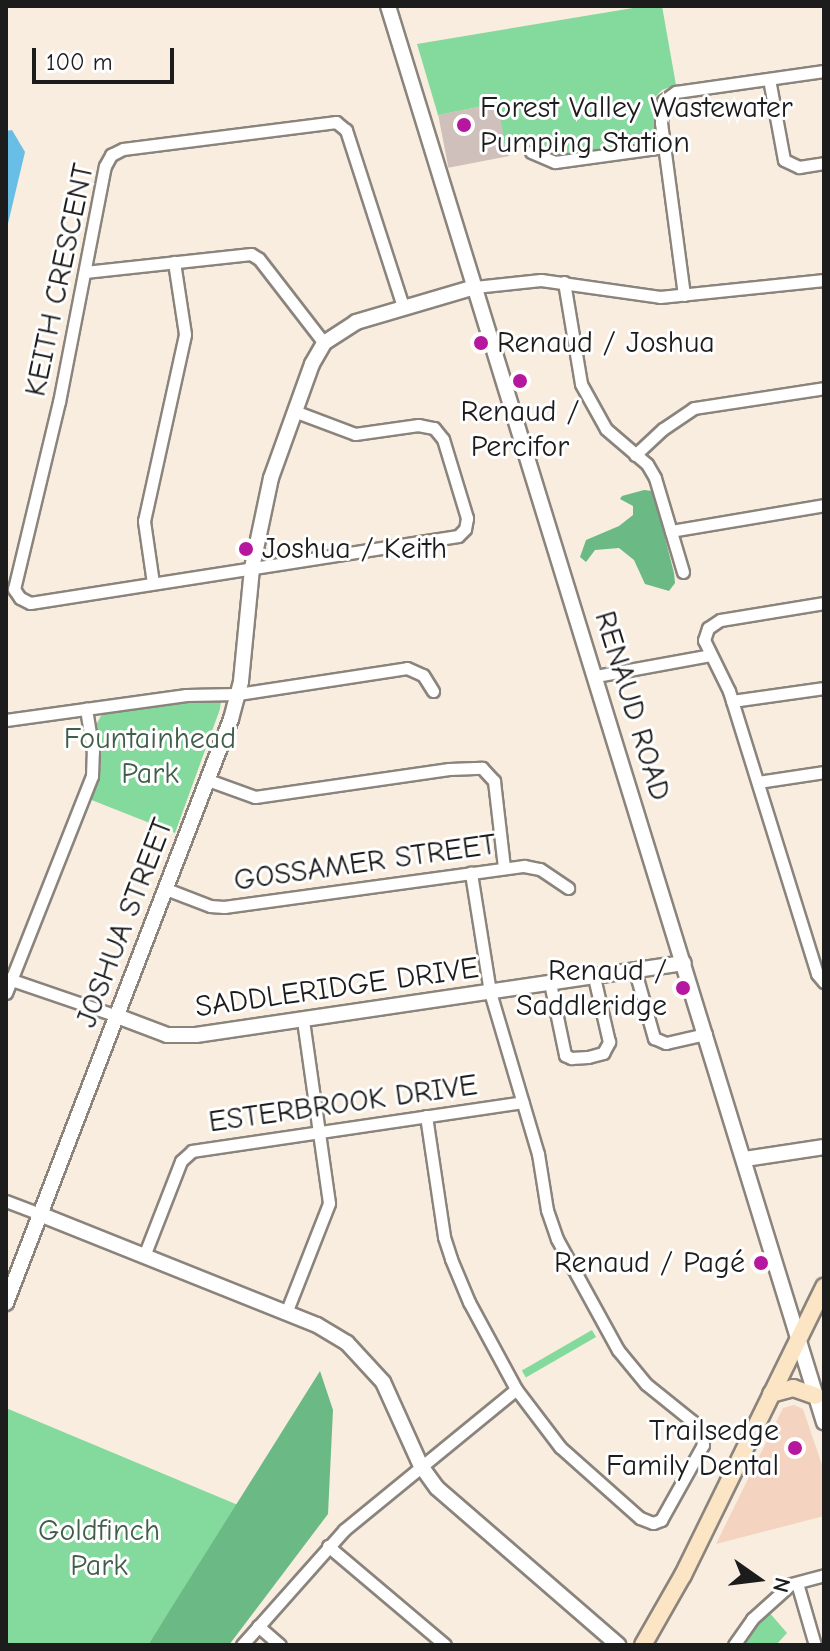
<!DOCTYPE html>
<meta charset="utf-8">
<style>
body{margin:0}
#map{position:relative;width:830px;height:1651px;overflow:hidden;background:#f8edde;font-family:"Comic Neue",sans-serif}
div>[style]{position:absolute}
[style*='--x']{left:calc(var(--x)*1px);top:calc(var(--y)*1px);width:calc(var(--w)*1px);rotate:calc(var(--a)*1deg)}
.built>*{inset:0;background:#f4d3c0}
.industrial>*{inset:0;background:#d0c0bc;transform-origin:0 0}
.green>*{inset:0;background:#84d99c;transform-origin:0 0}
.forest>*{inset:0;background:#6bb984}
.water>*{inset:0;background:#68bee5}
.stream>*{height:3px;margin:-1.5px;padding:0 1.5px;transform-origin:1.5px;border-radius:1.5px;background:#68bee5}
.roads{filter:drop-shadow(2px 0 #8a847d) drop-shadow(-2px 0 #8a847d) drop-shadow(0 2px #8a847d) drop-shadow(0 -2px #8a847d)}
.minor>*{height:11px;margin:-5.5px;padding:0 5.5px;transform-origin:5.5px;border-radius:5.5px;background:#fff}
.tertiary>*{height:14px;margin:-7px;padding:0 7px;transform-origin:7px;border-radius:7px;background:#fff}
.secondary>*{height:16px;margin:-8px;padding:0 8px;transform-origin:8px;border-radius:8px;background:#fce5c4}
.dots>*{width:22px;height:22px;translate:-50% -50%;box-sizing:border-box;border:4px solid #fff;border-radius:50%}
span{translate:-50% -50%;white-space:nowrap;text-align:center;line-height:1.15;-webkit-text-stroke:6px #fff;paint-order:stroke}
.poi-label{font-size:30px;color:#1c1c1c}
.left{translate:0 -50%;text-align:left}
.right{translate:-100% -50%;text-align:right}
.street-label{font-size:30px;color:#1c1c1c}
.park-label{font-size:30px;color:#405e49}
.frame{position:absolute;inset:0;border:8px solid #1c1c1c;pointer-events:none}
.north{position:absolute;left:718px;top:1539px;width:80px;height:80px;-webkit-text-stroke:6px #fff;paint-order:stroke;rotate:104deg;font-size:22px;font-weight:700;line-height:32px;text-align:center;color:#1c1c1c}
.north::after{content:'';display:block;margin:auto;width:28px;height:36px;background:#1c1c1c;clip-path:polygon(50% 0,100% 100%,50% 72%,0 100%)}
.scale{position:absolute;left:32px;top:48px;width:142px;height:36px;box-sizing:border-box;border:4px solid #1c1c1c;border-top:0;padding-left:10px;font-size:24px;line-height:28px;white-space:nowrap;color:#1c1c1c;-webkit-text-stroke:6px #fff;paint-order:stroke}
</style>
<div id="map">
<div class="built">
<div style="clip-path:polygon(794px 1405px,803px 1409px,824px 1471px,824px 1516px,716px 1544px,783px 1408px)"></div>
</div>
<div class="industrial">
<div style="left:499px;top:103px;width:54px;height:62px;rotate:79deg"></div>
</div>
<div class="green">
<div style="clip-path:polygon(645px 6px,662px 6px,676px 85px,662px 90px,655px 97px,655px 129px,647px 141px,560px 155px,552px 153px,537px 138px,527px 135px,505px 145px,498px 103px,438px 115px,417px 44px)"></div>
<div style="clip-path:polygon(213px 698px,221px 701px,220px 709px,175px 833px,89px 799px,101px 767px,95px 727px,103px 712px)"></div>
<div style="left:592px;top:1330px;width:8px;height:81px;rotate:60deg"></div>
<div style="clip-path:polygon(6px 1408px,238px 1505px,148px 1645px,6px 1645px)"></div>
<div style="clip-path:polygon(768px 1611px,787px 1633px,776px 1645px,745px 1645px)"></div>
</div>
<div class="forest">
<div style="clip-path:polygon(644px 490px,653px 491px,674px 573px,675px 583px,669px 591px,645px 584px,634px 560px,619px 548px,595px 550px,586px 562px,580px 557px,586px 540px,619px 526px,633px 515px,633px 506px,620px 499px,622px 496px)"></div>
<div style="clip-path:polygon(320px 1371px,333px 1410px,328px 1514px,229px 1645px,148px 1645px)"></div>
</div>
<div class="water">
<div style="clip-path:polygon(12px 130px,25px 152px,6px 232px,6px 131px)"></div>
</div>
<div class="stream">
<div style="--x:667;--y:6;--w:10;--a:0"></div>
</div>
<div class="roads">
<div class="minor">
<div style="--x:769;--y:79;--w:82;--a:79.5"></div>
<div style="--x:784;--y:160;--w:17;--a:25"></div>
<div style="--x:799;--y:167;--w:25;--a:-9"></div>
<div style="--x:531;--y:152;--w:26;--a:23"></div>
<div style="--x:555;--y:162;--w:110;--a:-7.8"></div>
<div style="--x:85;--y:272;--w:167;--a:-6.2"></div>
<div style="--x:251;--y:254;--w:9;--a:32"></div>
<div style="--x:259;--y:259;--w:106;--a:52.3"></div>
<div style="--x:564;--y:282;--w:103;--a:80.5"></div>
<div style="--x:581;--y:384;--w:51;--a:60.9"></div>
<div style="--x:606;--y:429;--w:54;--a:40.5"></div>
<div style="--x:647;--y:464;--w:16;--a:60"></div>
<div style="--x:655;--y:478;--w:98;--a:73.4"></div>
<div style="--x:475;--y:287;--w:66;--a:-6.1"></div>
<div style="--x:541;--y:280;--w:120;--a:8.1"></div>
<div style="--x:660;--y:297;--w:165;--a:-5.9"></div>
<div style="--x:684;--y:295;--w:174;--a:-97.6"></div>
<div style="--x:661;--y:123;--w:22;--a:-85"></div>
<div style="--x:663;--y:101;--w:16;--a:-35"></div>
<div style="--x:676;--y:92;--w:149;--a:-8.1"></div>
<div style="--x:294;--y:411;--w:65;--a:20.7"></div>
<div style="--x:355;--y:434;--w:64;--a:-8.1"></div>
<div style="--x:418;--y:425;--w:16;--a:11"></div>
<div style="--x:434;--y:428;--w:14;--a:51"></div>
<div style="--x:443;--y:439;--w:83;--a:73.1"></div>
<div style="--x:467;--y:518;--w:11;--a:100"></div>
<div style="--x:465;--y:529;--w:10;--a:135"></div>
<div style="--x:458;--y:536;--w:433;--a:171.1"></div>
<div style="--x:30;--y:603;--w:11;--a:-153"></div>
<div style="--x:20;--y:598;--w:11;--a:-124"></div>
<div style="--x:14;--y:589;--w:192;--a:-76.5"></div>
<div style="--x:59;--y:402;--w:240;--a:-79"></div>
<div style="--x:105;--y:166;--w:13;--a:-61"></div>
<div style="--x:111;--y:155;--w:13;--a:-27"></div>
<div style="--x:123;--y:149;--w:215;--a:-7.2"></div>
<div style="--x:336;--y:122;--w:13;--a:39"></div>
<div style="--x:346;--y:130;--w:185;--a:72.1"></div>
<div style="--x:635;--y:455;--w:38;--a:-43"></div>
<div style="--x:663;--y:429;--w:37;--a:-34"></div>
<div style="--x:694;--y:408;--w:132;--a:-8.7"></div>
<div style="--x:671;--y:531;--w:155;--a:-9.6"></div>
<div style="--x:153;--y:583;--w:63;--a:-98.3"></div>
<div style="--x:144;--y:521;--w:191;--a:-77.6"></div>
<div style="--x:185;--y:334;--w:73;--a:-98.7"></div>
<div style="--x:824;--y:603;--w:105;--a:170.7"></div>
<div style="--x:720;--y:620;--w:14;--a:146"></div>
<div style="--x:708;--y:628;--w:13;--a:108"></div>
<div style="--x:704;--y:640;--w:57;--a:63.9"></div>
<div style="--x:729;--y:691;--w:296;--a:72.7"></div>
<div style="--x:817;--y:974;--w:11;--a:49"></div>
<div style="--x:596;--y:676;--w:116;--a:-10.4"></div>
<div style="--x:732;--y:701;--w:93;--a:-8"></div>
<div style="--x:6;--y:720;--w:182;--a:-7.9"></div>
<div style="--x:186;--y:695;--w:52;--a:-1.1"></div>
<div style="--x:238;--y:694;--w:171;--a:-8.7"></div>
<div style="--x:407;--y:668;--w:17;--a:24"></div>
<div style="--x:423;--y:675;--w:19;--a:58"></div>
<div style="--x:208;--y:780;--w:50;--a:19.9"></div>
<div style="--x:255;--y:797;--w:196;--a:-8.2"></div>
<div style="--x:449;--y:769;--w:33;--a:-2"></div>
<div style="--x:482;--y:768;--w:18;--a:47"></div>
<div style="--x:494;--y:781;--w:87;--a:83.4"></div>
<div style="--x:758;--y:782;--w:67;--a:-8.6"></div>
<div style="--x:166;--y:889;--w:47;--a:21.1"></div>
<div style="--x:210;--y:906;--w:14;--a:4"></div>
<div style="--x:224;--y:907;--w:303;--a:-7.8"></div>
<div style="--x:524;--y:866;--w:16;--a:11"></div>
<div style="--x:540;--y:869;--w:34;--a:34"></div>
<div style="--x:635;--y:971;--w:70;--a:74.2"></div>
<div style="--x:654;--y:1038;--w:13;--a:23"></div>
<div style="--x:666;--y:1043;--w:41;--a:-12.7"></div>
<div style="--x:6;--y:978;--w:117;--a:18.9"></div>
<div style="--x:550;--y:983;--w:74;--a:78.2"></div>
<div style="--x:565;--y:1055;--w:7;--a:27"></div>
<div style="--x:571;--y:1058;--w:17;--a:-3"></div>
<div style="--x:588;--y:1057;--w:16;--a:-15"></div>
<div style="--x:603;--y:1053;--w:13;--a:-61"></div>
<div style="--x:609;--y:1042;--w:67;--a:-103"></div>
<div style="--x:6;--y:993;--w:233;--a:-68.4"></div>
<div style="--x:92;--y:776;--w:24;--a:-88"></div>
<div style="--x:93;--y:752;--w:44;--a:-99.2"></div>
<div style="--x:426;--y:1116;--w:122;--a:81.5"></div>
<div style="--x:444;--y:1237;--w:23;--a:72"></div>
<div style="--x:451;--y:1259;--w:47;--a:67.3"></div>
<div style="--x:469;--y:1302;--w:99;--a:61.6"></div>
<div style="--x:516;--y:1389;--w:73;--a:52.8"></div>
<div style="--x:560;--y:1447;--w:107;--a:41.6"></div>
<div style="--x:640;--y:1518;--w:14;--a:21"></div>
<div style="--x:653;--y:1523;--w:9;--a:-21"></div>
<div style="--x:661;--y:1520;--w:86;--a:-60.8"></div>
<div style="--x:703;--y:1445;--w:12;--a:-99"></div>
<div style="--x:701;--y:1433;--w:15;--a:-127"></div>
<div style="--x:692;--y:1421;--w:59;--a:-141.2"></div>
<div style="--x:646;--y:1384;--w:44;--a:-129.5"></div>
<div style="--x:618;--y:1350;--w:127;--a:-118.8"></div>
<div style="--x:557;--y:1239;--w:31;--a:-109"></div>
<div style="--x:547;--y:1210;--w:57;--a:-99.1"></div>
<div style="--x:538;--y:1154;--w:169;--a:-106.5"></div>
<div style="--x:490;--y:992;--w:121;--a:-99.1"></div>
<div style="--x:6;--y:1201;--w:39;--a:21"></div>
<div style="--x:144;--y:1256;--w:102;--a:-68.7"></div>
<div style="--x:181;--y:1161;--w:15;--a:-42"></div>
<div style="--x:192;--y:1151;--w:334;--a:-8.4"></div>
<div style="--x:286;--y:1313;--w:118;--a:-68.6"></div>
<div style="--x:329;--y:1203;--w:184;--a:-98.1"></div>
<div style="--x:328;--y:1546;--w:153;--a:40.2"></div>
<div style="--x:797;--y:1583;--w:65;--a:73.8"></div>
<div style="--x:258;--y:1626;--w:29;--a:41"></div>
<div style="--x:242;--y:1645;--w:154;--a:-48.4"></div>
<div style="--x:344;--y:1530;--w:222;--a:-39.3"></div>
<div style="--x:734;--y:1645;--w:32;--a:-55"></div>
<div style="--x:752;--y:1619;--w:52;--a:-41.9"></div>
<div style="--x:791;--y:1584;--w:34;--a:-15"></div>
</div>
<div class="tertiary">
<div style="--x:388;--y:6;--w:1482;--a:72.89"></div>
<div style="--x:117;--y:1016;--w:53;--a:20.8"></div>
<div style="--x:167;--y:1035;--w:29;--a:0"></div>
<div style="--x:196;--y:1035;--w:493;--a:-8.4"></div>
<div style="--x:745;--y:1159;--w:80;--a:-8.6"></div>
<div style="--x:42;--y:1215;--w:296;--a:21.8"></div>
<div style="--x:317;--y:1325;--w:35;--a:31"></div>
<div style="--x:347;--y:1343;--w:53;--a:47.3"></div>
<div style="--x:383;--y:1382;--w:92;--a:65.7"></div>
<div style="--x:421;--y:1466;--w:27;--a:54"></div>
<div style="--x:437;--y:1488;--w:240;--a:40.9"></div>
<div style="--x:6;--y:1303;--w:626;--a:-68.93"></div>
<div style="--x:231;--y:719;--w:39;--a:-75"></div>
<div style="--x:241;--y:681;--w:114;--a:-84.4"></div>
<div style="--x:252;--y:568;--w:92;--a:-78.1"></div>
<div style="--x:271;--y:478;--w:121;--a:-70.2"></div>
<div style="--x:312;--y:364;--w:24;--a:-60"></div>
<div style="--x:324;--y:343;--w:38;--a:-33"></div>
<div style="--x:356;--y:322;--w:124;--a:-16.4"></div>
</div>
<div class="secondary">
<div style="--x:771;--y:1394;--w:23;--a:-15"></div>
<div style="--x:793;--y:1388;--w:24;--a:19"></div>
<div style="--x:643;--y:1645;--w:81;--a:-60.3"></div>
<div style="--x:683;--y:1575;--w:321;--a:-63.9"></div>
</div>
</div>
<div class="dots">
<div style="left:464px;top:125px;background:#b5179e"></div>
<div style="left:481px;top:343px;background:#b5179e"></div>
<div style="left:520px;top:381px;background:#b5179e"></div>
<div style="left:246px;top:549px;background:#b5179e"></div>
<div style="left:683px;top:988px;background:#b5179e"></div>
<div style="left:761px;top:1263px;background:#b5179e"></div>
<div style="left:795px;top:1448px;background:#b5179e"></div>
</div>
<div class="poi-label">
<span class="left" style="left:480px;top:125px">Forest Valley Wastewater<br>Pumping Station</span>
<span class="left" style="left:497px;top:343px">Renaud / Joshua</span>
<span style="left:520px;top:429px">Renaud /<br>Percifor</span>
<span class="left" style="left:262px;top:549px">Joshua / Keith</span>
<span class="right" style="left:667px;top:988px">Renaud /<br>Saddleridge</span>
<span class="right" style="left:745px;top:1263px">Renaud / Pagé</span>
<span class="right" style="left:779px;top:1448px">Trailsedge<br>Family Dental</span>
</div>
<div class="street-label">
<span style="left:60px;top:280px;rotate:-78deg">KEITH CRESCENT</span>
<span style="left:632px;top:706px;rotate:73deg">RENAUD ROAD</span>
<span style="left:365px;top:863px;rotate:-8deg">GOSSAMER STREET</span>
<span style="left:125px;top:923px;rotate:-69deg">JOSHUA STREET</span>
<span style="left:337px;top:988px;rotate:-8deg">SADDLERIDGE DRIVE</span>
<span style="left:343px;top:1104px;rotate:-8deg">ESTERBROOK DRIVE</span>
</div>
<div class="park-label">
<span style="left:150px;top:756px">Fountainhead<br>Park</span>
<span style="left:99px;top:1548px">Goldfinch<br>Park</span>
</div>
<div class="frame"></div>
<div class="north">N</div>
<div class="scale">100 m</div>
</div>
